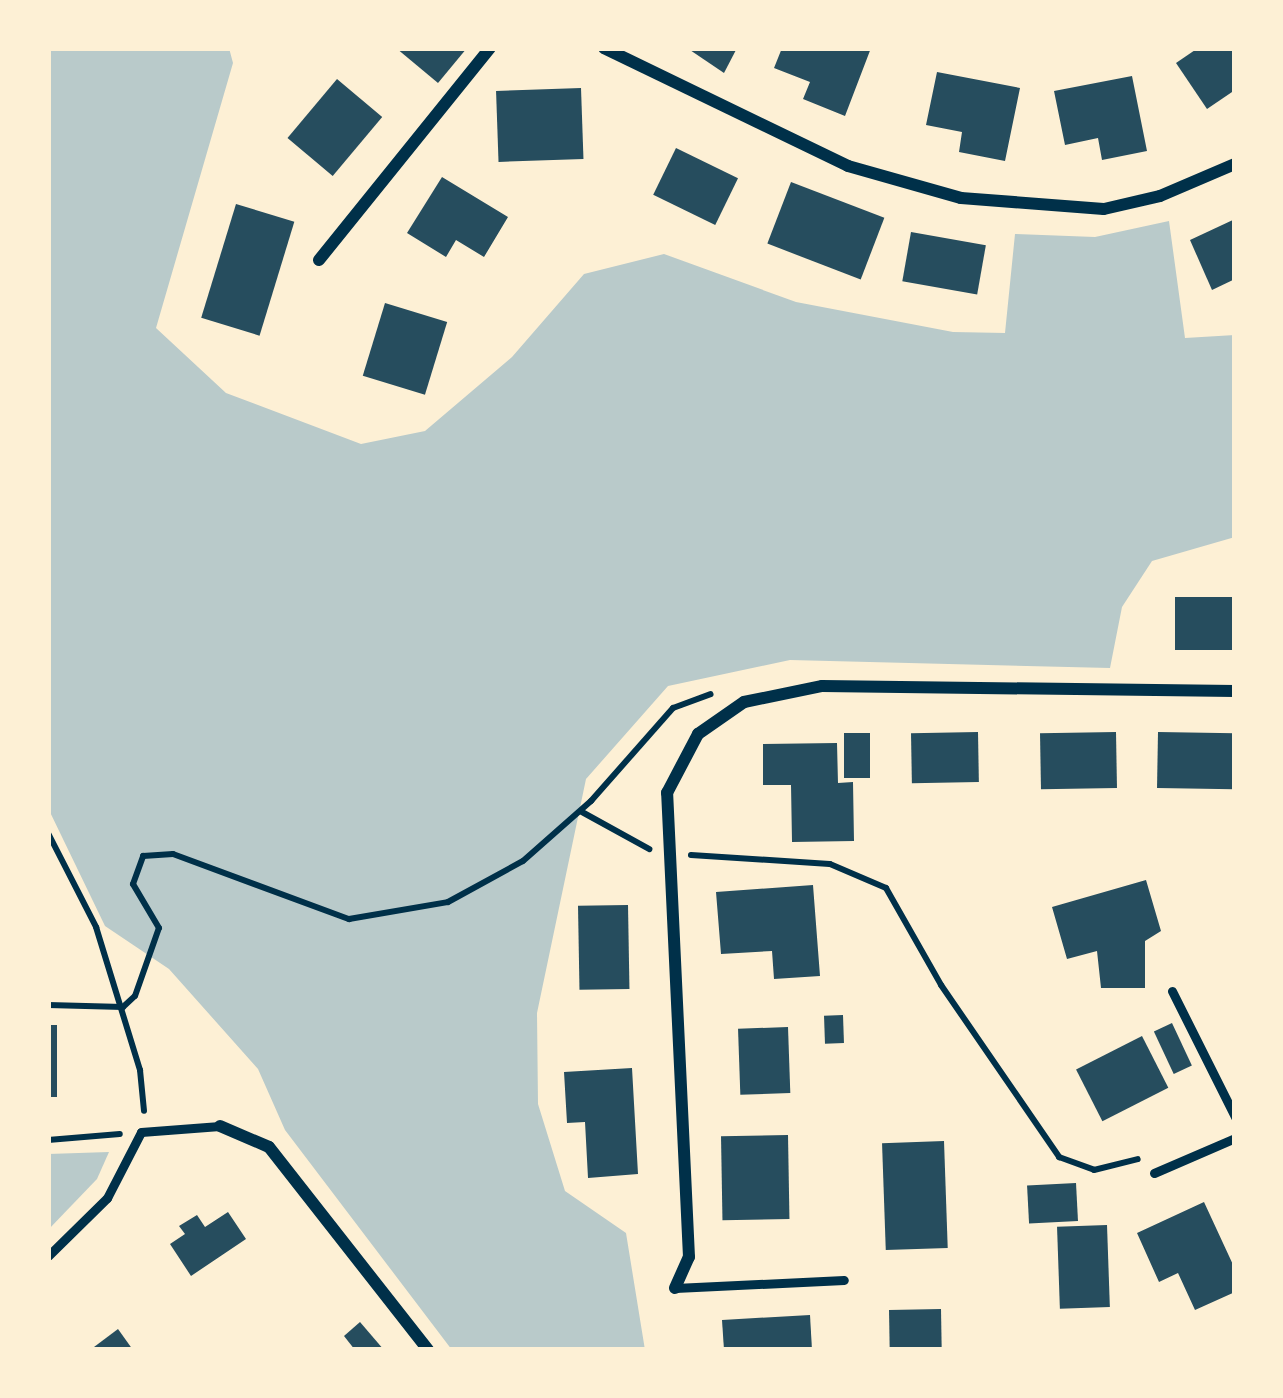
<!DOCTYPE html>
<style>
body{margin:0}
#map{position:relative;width:1283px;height:1398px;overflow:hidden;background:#fdf0d5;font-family:Signika,sans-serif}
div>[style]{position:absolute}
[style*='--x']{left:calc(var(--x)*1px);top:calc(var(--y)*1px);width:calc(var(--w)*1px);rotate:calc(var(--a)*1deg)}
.green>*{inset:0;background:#b9caca}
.building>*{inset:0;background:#264d5e;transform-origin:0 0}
.path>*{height:6px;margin:-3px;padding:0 3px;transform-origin:3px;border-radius:3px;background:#003049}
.service>*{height:9px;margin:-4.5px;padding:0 4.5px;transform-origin:4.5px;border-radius:4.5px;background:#003049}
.minor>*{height:12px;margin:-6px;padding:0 6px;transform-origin:6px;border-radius:6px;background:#003049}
span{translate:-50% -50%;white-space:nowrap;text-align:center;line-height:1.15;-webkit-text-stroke:9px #fdf0d5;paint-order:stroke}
.frame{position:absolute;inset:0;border:51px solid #fdf0d5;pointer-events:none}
</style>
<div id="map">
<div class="green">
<div style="clip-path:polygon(48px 48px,229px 48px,233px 63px,156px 328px,226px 393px,361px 444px,425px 431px,512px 357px,584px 274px,664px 254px,796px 302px,953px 332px,1005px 333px,1015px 234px,1095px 237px,1169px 221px,1185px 338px,1235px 335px,1235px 537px,1152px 561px,1122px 607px,1110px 668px,790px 660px,668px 686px,586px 779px,537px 1013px,538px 1104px,565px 1191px,626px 1233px,645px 1350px,452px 1350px,285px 1130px,258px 1069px,169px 969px,105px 926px,48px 808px)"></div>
<div style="clip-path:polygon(109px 1152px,97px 1179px,48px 1230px,48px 1154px)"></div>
</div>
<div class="building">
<div style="clip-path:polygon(396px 48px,467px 48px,438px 83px)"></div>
<div style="clip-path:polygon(687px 48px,737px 48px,724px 73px)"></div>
<div style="clip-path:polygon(782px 48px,871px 48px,845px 116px,803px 99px,810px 82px,774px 68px)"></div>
<div style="clip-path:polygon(1198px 48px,1235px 48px,1235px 90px,1207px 109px,1176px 63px)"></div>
<div style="clip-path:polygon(937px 72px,1020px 88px,1005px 161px,959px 152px,962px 132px,926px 125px)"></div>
<div style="clip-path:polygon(1132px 76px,1147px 151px,1102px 160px,1098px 138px,1065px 145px,1054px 91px)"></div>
<div style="left:337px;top:79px;width:59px;height:77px;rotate:40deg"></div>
<div style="left:581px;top:88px;width:71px;height:85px;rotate:88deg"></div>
<div style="left:676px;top:148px;width:69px;height:52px;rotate:26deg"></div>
<div style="clip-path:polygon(442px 177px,508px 217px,484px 257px,456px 240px,446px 257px,407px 233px)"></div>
<div style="left:791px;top:182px;width:100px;height:66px;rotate:21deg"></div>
<div style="left:236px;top:204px;width:61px;height:119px;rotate:17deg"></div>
<div style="clip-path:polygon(1235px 219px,1235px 279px,1212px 290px,1190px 240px)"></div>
<div style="left:911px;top:232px;width:76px;height:50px;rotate:10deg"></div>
<div style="left:385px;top:303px;width:65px;height:76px;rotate:17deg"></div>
<div style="left:1175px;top:597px;width:60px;height:53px"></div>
<div style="left:978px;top:732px;width:50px;height:67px;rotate:89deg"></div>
<div style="left:1116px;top:732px;width:56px;height:76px;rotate:89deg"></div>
<div style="left:1158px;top:732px;width:77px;height:56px;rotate:1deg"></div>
<div style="left:844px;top:733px;width:26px;height:45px"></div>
<div style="clip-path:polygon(837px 743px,838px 783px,853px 782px,854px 841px,792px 842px,791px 785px,763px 785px,763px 744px)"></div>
<div style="clip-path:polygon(1146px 880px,1161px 931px,1145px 941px,1145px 988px,1101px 988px,1097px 951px,1067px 959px,1052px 907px)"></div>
<div style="clip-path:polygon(813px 885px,820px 976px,774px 979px,772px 951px,721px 954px,716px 892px)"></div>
<div style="left:628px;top:905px;width:84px;height:50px;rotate:89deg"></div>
<div style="left:843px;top:1015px;width:28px;height:19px;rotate:88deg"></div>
<div style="left:1172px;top:1023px;width:47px;height:20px;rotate:65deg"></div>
<div style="left:48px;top:1025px;width:9px;height:72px"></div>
<div style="left:788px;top:1027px;width:66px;height:50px;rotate:88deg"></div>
<div style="left:1142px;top:1036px;width:58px;height:74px;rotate:63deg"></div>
<div style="clip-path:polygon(632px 1068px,638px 1174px,588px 1178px,585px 1122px,567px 1123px,564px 1072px)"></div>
<div style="left:788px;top:1135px;width:84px;height:67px;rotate:89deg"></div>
<div style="left:944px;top:1141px;width:107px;height:62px;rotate:88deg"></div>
<div style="left:1076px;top:1183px;width:38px;height:49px;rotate:87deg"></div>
<div style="clip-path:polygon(1204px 1202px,1235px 1269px,1235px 1292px,1195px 1310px,1178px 1273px,1159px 1282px,1137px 1233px)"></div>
<div style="clip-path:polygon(228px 1212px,246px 1239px,191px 1276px,170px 1244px,185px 1234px,179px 1226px,197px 1215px,205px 1227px)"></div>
<div style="left:1107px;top:1225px;width:82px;height:50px;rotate:88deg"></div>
<div style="left:941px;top:1309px;width:41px;height:52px;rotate:89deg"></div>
<div style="clip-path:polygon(810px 1315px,812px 1350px,724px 1350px,722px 1320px)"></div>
<div style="clip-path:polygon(360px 1322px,384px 1350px,355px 1350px,344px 1336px)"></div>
<div style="clip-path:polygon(118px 1329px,133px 1350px,90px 1350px)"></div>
</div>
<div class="path">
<div style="--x:582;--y:812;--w:77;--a:28.9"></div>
<div style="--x:48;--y:833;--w:106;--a:62.9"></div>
<div style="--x:96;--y:927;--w:150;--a:72.9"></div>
<div style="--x:140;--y:1070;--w:41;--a:84.4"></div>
<div style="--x:691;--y:855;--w:139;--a:3.7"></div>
<div style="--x:830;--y:864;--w:61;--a:23.2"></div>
<div style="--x:886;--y:888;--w:112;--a:60.4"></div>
<div style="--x:941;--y:985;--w:209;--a:55.5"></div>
<div style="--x:1059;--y:1157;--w:37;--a:20"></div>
<div style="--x:1094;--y:1170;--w:45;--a:-14"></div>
<div style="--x:48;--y:1005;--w:75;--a:1.5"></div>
<div style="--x:123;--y:1007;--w:16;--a:-43"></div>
<div style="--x:135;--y:996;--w:72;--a:-70.6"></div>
<div style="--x:159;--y:928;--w:51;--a:-120.6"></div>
<div style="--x:133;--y:884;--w:30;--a:-70"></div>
<div style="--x:143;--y:856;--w:30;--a:-4"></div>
<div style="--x:173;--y:854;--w:188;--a:20.3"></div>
<div style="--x:349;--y:919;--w:100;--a:-9.7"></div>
<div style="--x:448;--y:902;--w:85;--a:-28.7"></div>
<div style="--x:523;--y:861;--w:91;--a:-41.4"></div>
<div style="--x:591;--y:801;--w:124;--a:-48.6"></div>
<div style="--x:673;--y:708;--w:40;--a:-20.2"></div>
<div style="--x:48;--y:1140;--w:72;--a:-4.8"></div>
</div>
<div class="service">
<div style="--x:1172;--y:991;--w:141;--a:63.4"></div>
<div style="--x:1154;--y:1173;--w:88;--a:-23.4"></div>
<div style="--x:48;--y:1256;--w:83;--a:-44.5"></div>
<div style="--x:107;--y:1198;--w:74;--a:-62.7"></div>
<div style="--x:141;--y:1132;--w:79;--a:-4.3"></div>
<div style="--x:675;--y:1288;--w:169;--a:-2.7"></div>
</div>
<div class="minor">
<div style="--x:604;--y:48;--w:271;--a:25.8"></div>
<div style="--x:848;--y:166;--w:117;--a:15.8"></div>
<div style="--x:961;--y:198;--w:143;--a:4.4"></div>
<div style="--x:1104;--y:209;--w:57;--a:-13.1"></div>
<div style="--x:1160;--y:196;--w:82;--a:-23.1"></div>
<div style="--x:319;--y:260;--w:272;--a:-51.1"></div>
<div style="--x:220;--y:1126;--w:53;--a:23.2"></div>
<div style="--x:269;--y:1147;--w:258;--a:51.9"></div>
<div style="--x:675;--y:1288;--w:34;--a:-66"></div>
<div style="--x:689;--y:1257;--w:465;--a:-92.7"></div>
<div style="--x:667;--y:793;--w:67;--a:-62.3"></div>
<div style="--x:698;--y:734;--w:56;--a:-34.8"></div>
<div style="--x:744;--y:702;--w:80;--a:-11.6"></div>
<div style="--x:822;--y:686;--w:413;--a:0.7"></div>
</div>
<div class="frame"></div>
</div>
